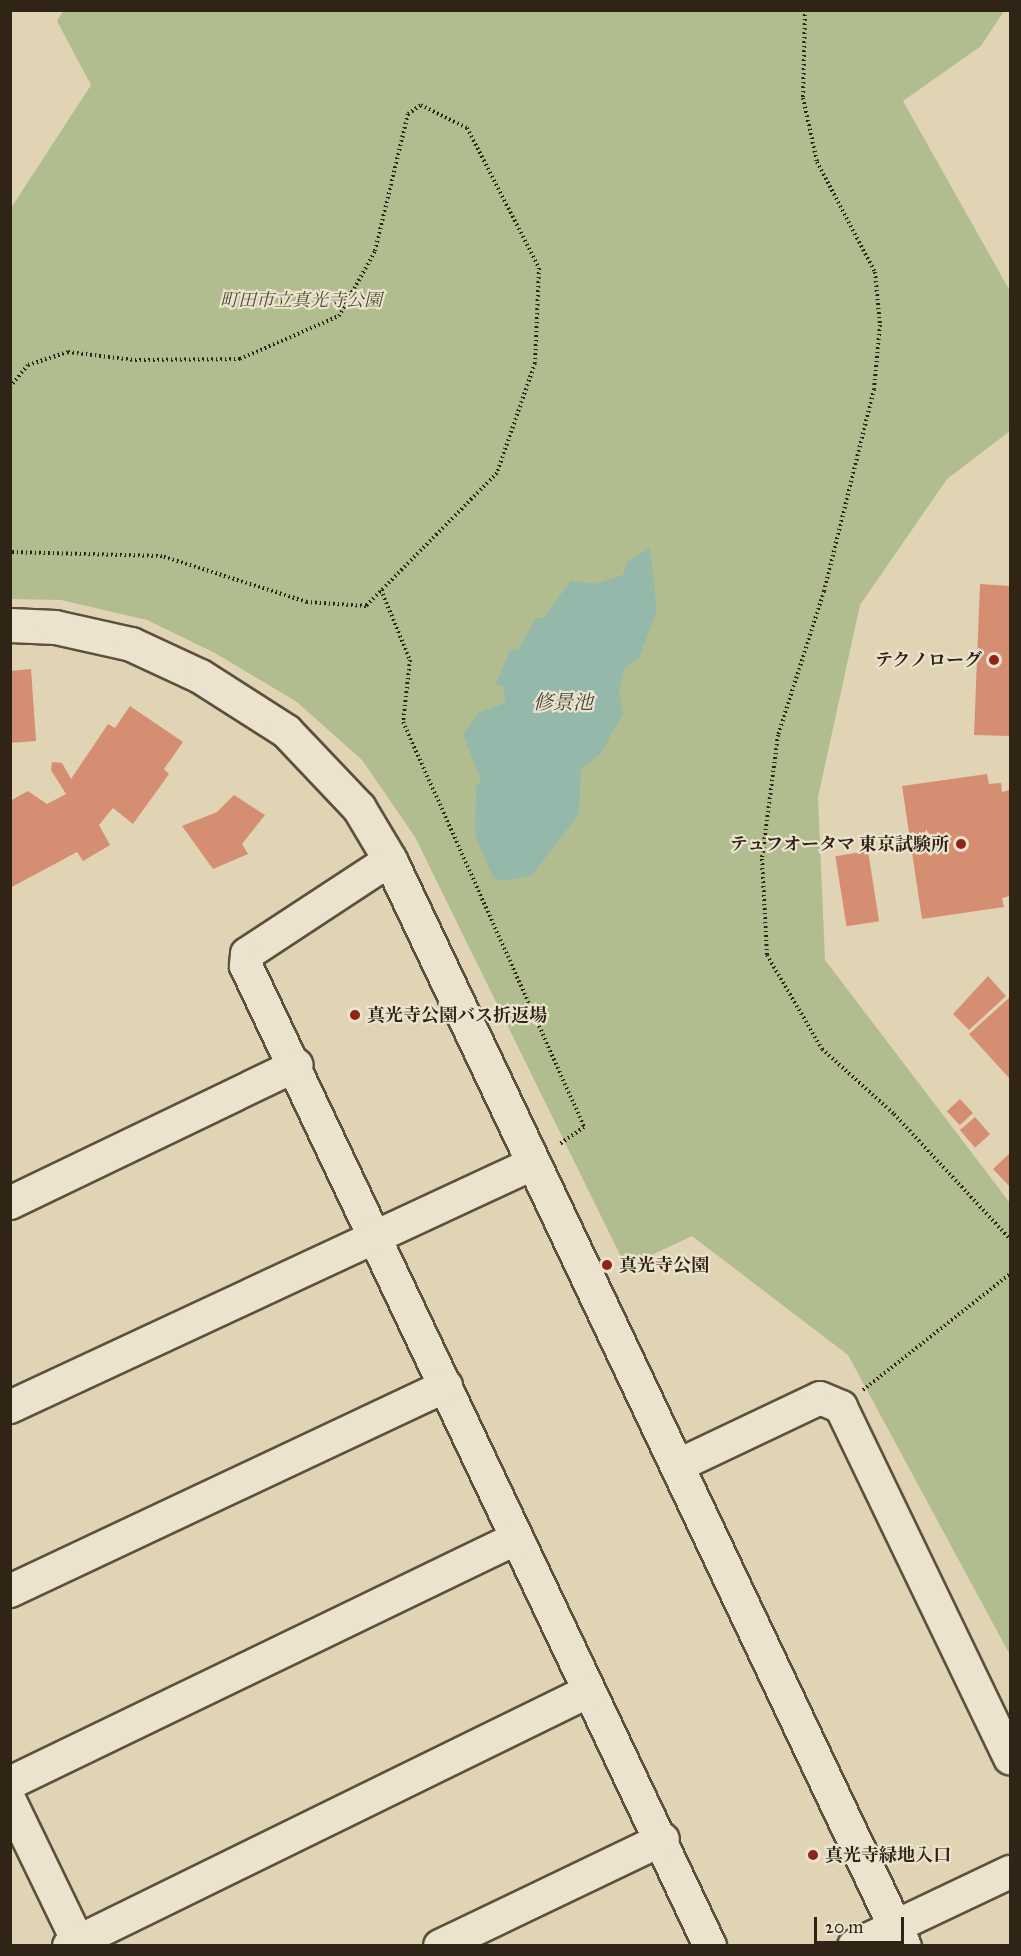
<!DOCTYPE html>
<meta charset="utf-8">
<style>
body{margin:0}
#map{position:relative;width:1021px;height:1956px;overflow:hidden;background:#e0d4b4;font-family:"IM FELL Great Primer","Noto Serif JP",serif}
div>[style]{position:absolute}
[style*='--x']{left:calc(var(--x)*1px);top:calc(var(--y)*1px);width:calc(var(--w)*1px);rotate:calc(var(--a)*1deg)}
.green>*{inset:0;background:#b1bd8e}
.water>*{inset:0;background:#94b8a9}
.building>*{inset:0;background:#d68e72;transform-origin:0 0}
.path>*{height:4px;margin-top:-2px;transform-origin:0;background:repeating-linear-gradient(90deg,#302416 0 1.5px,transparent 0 4.5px)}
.roads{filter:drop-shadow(2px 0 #5c503e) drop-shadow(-2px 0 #5c503e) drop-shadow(0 2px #5c503e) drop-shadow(0 -2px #5c503e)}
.minor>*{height:32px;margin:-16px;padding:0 16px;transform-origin:16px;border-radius:16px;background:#ebe3ce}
.tertiary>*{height:33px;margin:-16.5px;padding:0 16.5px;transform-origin:16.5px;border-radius:16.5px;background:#ebe3ce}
.dots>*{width:16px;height:16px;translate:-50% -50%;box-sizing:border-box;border:3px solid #ebe3ce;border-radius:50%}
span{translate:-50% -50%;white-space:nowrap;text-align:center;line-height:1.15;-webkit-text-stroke:4.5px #ebe3ce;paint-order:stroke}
.park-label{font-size:18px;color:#504a34;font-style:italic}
.poi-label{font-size:18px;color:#302416;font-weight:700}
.right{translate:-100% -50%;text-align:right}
.left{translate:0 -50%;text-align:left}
.water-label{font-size:20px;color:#49493b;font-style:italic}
.frame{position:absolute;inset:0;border:12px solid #302416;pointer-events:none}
.scale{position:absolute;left:814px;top:1917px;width:90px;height:27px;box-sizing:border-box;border:3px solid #302416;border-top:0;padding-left:8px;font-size:18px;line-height:21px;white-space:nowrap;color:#302416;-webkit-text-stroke:4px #ebe3ce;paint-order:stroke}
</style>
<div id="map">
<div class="green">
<div style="clip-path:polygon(63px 11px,1004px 11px,981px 46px,903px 101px,1010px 291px,1010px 431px,947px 479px,860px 605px,818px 797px,825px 960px,1010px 1203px,1010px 1655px,848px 1355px,692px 1236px,626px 1267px,415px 837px,362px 760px,297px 702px,215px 653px,147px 620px,61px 600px,11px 599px,11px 208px,91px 85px,57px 21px)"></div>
</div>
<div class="water">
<div style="clip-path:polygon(650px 548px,657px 610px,639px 659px,625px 667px,619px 691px,623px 713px,601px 753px,581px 769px,579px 814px,532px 875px,505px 881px,493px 878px,475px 835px,476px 787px,481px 780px,463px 734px,479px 713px,505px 703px,504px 687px,496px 684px,510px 650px,518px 650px,536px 618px,543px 618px,571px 581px,594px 584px,623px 575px,628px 561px)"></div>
</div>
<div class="building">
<div style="clip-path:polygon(980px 584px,1010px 586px,1010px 736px,974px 735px)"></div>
<div style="clip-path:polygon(31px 669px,36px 741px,10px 743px,10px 671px)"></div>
<div style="clip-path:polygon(130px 706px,183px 742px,164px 769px,169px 774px,133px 824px,113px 808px,99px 825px,110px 845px,83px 861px,77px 852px,10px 888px,10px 801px,28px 791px,47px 804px,66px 794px,51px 770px,52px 762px,62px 763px,71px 779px,108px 724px,115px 728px)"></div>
<div style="clip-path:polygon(987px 774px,989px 784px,1001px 783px,1002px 792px,1010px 790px,1010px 896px,1002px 898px,1004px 907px,922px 919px,902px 786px)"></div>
<div style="clip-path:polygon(234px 795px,265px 815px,242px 844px,248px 854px,213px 869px,182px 826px,217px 812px)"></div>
<div style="left:868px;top:851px;width:71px;height:33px;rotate:81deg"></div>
<div style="clip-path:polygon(988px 976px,1006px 996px,969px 1030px,953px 1014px)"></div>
<div style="clip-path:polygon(1010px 997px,1010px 1079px,969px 1034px)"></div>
<div style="left:960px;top:1099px;width:19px;height:18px;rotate:47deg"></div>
<div style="left:975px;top:1117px;width:23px;height:20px;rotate:49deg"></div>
<div style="clip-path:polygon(1010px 1153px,1010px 1187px,993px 1169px)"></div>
</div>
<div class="path">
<div style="--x:805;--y:10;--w:88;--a:91.3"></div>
<div style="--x:803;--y:98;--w:66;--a:77.7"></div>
<div style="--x:817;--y:162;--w:124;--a:62.2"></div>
<div style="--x:875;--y:272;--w:53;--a:84.6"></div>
<div style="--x:880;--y:325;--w:64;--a:95.4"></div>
<div style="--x:874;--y:389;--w:208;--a:103.9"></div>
<div style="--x:824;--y:591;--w:151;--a:107.7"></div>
<div style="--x:778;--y:735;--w:125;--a:97.4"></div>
<div style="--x:762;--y:859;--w:96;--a:87"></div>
<div style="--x:767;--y:955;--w:109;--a:59.7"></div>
<div style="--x:822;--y:1049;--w:97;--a:42.1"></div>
<div style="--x:894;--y:1114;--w:171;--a:47.1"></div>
<div style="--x:10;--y:387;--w:28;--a:-51"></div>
<div style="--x:28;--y:365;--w:42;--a:-18"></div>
<div style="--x:68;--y:352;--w:67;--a:6.8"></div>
<div style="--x:135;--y:360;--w:105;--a:-0.5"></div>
<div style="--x:240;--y:359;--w:108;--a:-23.5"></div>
<div style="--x:339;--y:316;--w:74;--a:-61"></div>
<div style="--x:375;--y:251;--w:141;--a:-76.5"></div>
<div style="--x:408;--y:114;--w:16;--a:-35"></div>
<div style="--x:421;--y:105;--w:51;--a:26.6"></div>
<div style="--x:467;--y:128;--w:157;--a:62.8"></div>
<div style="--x:539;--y:268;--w:95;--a:92.4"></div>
<div style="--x:535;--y:363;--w:116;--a:109.1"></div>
<div style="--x:497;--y:473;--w:187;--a:134.6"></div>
<div style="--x:366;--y:606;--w:59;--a:-176.1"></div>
<div style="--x:307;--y:602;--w:152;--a:-162.4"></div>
<div style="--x:162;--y:556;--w:152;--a:-178.5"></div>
<div style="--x:381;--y:590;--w:76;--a:67.5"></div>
<div style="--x:410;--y:660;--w:62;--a:96.4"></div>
<div style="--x:403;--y:722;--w:444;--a:65.9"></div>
<div style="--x:584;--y:1127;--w:29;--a:145"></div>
<div style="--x:863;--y:1390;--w:187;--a:-38.3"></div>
</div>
<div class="roads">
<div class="minor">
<div style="--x:390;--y:860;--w:171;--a:146.7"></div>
<div style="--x:247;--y:954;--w:12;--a:95"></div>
<div style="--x:246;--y:966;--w:1084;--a:64.66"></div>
<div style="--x:10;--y:1203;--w:318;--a:-25.7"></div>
<div style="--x:10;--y:1407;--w:576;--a:-24.96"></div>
<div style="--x:677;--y:1466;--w:158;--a:-25.4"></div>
<div style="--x:820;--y:1398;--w:23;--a:23"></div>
<div style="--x:841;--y:1407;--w:390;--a:64.3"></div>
<div style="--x:10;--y:1591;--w:482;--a:-25.2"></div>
<div style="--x:10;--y:1783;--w:563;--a:-25.79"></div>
<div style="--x:10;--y:1801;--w:161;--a:64.2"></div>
<div style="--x:69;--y:1946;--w:579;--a:-26.12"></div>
<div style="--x:440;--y:1946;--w:247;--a:-25.6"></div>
<div style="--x:854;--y:1946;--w:173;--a:-25.4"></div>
</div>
<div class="tertiary">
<div style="--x:10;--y:625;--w:45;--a:2.5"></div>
<div style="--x:55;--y:627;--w:78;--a:12.6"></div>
<div style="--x:131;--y:644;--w:76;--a:24.9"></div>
<div style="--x:200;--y:676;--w:102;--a:32.6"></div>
<div style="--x:286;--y:731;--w:106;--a:46.5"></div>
<div style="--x:359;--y:808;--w:61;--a:59.2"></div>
<div style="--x:390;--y:860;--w:1201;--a:64.67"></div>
</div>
</div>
<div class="dots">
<div style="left:994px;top:660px;background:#8f2418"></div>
<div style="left:961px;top:844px;background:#8f2418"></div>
<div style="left:355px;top:1015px;background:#8f2418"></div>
<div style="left:607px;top:1265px;background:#8f2418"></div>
<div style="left:813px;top:1855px;background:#8f2418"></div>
</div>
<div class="park-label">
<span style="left:301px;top:300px">町田市立真光寺公園</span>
</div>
<div class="poi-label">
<span class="right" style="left:982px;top:660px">テクノローグ</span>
<span class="right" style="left:949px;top:844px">テュフオータマ 東京試験所</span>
<span class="left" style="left:367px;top:1015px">真光寺公園バス折返場</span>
<span class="left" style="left:619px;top:1265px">真光寺公園</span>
<span class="left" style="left:825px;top:1855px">真光寺緑地入口</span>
</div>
<div class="water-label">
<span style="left:563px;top:702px">修景池</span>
</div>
<div class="frame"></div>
<div class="scale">20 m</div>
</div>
